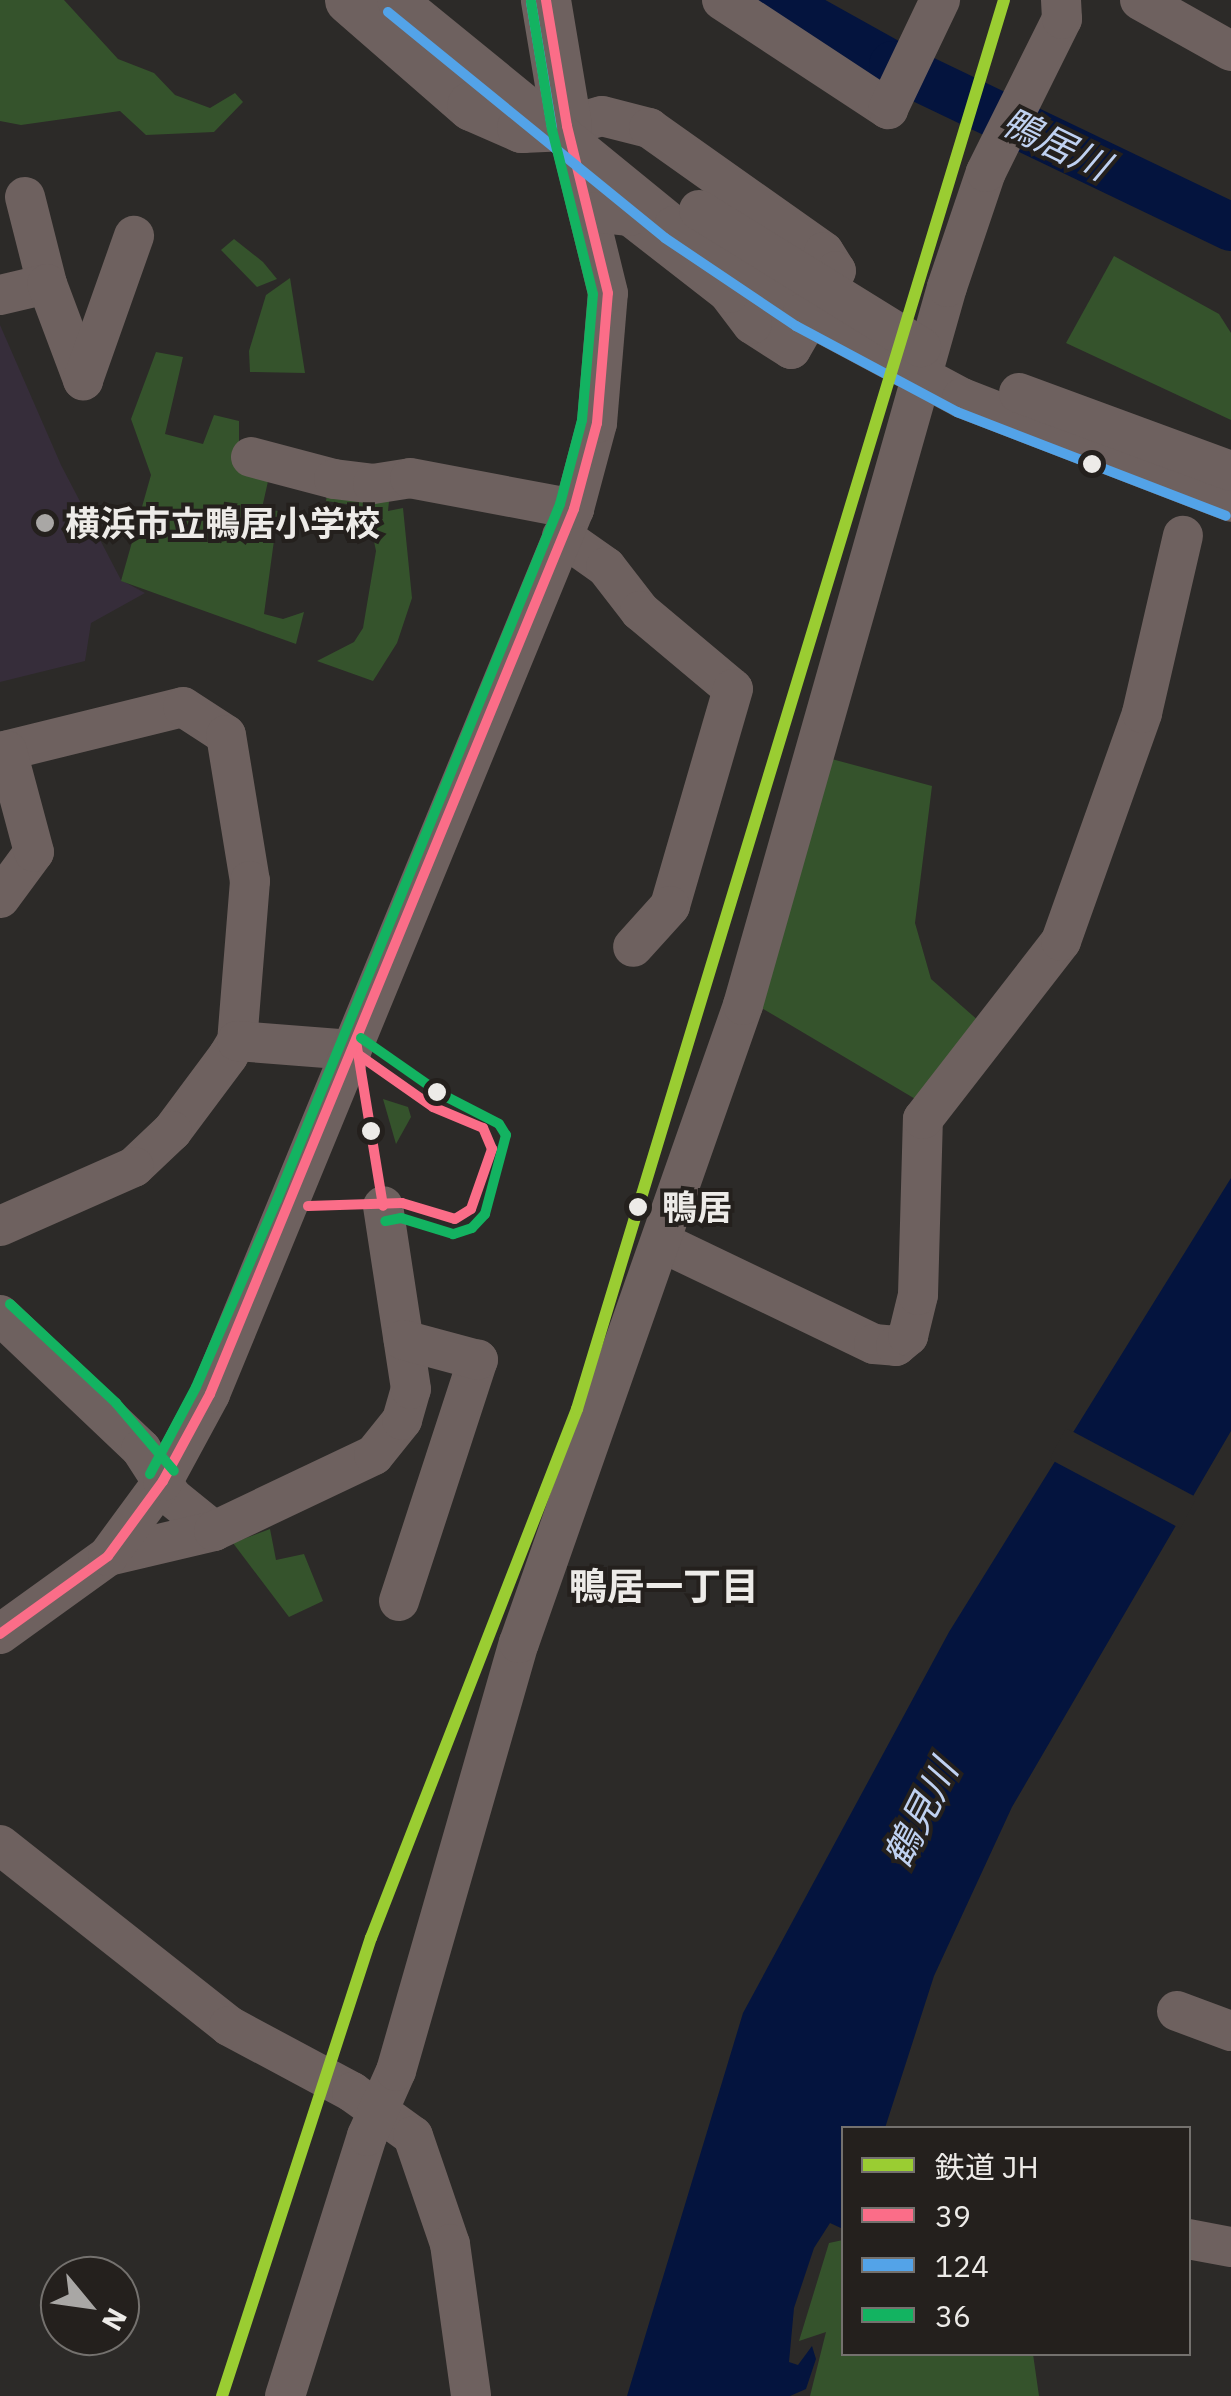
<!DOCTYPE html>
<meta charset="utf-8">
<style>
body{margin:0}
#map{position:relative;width:1231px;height:2396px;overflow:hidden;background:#2c2a28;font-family:"IBM Plex Sans","Noto Sans JP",sans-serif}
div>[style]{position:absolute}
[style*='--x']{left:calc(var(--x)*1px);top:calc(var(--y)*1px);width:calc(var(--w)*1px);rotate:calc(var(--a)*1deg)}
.education>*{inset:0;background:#362d3a}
.green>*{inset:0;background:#35532c}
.water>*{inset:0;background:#04143e}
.pier>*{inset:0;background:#2c2a28;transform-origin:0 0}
.river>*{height:48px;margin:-24px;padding:0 24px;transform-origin:24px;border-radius:24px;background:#04143e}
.minor>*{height:40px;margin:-20px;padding:0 20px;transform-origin:20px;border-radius:20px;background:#6e615f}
.major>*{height:50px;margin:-25px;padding:0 25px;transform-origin:25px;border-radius:25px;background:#6e615f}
.minor-bridge>*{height:40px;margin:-20px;padding:0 20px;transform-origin:20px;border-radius:20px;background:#6e615f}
.bus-1>*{height:10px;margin:-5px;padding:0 5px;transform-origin:5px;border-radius:5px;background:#fb6d88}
.bus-2>*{height:10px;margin:-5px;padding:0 5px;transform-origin:5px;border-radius:5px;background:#53a3e8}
.bus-3>*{height:10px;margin:-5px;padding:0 5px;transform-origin:5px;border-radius:5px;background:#13b361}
.rail-1>*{height:12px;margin:-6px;padding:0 6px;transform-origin:6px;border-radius:6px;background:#9acd32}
.dots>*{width:28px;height:28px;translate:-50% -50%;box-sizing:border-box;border:5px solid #24201d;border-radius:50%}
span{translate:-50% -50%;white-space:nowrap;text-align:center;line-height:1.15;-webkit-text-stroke:8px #24201d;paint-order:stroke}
.poi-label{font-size:35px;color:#edebe8;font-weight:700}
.left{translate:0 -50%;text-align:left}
.stop-label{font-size:35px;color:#edebe8;font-weight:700}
.water-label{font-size:38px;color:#bfd1f1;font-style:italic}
.neighbourhood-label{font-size:38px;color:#edebe8;font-weight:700}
.legend{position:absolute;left:841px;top:2126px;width:350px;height:230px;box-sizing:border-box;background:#24201d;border:2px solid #74716e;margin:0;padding:12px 18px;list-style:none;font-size:30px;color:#edebe8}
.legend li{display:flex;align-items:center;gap:20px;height:50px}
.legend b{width:50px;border:2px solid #74716e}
.north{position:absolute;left:40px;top:2256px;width:100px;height:100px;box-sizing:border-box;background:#24201d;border:2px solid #74716e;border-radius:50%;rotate:119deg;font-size:28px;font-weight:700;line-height:40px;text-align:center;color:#edebe8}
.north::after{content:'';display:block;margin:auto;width:35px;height:45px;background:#a9a7a5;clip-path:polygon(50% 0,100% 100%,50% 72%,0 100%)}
</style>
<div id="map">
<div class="education">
<div style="clip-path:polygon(0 325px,61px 465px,121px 580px,145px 593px,91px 623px,85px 661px,0 682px)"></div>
</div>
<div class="green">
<div style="clip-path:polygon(0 0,64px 0,118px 59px,154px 73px,175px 95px,210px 108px,235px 93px,243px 102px,214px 132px,146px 135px,120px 111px,21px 125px,0 121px)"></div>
<div style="clip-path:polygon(234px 239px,263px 262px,277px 279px,257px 287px,221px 250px)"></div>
<div style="clip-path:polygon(1114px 256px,1219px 314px,1231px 333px,1231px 420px,1066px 343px)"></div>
<div style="clip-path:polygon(290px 278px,305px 373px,250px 372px,249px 351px,266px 295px)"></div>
<div style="clip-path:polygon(156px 352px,183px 357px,165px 434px,203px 444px,214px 415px,239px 421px,239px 461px,271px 468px,262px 508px,278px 511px,264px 614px,283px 619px,304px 612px,296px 644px,121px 581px,151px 475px,131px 419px)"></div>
<div style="clip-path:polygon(328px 489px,390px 492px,388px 511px,403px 508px,412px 598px,397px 643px,373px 681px,317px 661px,354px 642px,363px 628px,376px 551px,367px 507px,326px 501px)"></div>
<div style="clip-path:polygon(828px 758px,932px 786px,915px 923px,931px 979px,980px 1022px,917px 1100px,755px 1004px)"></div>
<div style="clip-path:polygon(383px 1099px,408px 1107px,411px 1117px,396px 1144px)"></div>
<div style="clip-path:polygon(270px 1529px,276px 1560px,304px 1554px,323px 1601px,289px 1617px,233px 1543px)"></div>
<div style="clip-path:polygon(843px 2240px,844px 2354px,1033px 2354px,1039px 2396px,810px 2396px,826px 2332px,799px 2341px,829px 2243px)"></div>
</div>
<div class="water">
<div style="clip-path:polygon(1231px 1178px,1231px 1431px,1012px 1807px,934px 1976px,885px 2128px,844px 2128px,843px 2229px,830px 2223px,814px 2248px,794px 2308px,789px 2362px,798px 2365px,812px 2346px,816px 2359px,806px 2389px,790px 2396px,627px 2396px,743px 2013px,949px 1632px)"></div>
</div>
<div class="pier">
<div style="left:1066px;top:1428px;width:148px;height:35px;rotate:28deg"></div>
</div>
<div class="river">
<div style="--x:776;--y:0;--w:134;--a:29.1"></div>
<div style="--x:893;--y:65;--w:375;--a:25.6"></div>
</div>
<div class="minor">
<div style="--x:722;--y:0;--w:199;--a:33.3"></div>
<div style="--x:888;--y:109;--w:121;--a:-64.5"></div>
<div style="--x:1140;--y:0;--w:104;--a:29.3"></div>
<div style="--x:25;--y:197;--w:90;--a:75.8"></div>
<div style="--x:0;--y:295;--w:48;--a:-13.2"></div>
<div style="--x:47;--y:284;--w:103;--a:69.4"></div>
<div style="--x:83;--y:380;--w:153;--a:-70.5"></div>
<div style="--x:251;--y:457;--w:86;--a:14.8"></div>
<div style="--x:334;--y:479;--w:39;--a:7"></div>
<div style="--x:373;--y:484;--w:37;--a:-9"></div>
<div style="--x:410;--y:478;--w:167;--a:10.7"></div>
<div style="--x:562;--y:536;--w:54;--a:35.2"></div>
<div style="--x:606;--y:567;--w:56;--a:52.3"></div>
<div style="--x:640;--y:611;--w:121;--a:40"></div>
<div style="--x:733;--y:689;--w:226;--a:106.2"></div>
<div style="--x:670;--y:906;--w:55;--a:132.1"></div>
<div style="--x:0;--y:752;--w:188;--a:-13.8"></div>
<div style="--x:183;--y:707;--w:51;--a:33.1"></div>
<div style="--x:226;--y:735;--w:148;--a:80.7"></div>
<div style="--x:250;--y:881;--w:161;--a:94.6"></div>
<div style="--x:237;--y:1041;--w:17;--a:121"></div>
<div style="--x:228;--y:1056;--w:94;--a:126.7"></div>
<div style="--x:172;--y:1131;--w:52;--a:136.5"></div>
<div style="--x:134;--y:1167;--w:146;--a:156.2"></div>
<div style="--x:0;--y:898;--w:57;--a:-53.5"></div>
<div style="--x:34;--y:852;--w:105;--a:-105"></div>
<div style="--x:237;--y:1041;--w:115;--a:4.5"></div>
<div style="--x:663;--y:1243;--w:234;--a:25.6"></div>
<div style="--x:874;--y:1344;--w:22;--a:5"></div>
<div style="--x:896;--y:1346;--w:16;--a:-40"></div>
<div style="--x:908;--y:1336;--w:42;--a:-76.3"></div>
<div style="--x:918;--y:1295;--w:176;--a:-88.4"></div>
<div style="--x:923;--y:1119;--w:225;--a:-52.2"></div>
<div style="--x:1061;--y:941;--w:242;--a:-70.4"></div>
<div style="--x:1142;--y:713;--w:182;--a:-77"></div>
<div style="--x:0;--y:1315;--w:195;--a:43.5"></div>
<div style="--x:141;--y:1449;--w:57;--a:57.1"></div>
<div style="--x:172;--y:1497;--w:54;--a:39"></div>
<div style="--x:108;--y:1556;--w:109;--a:-13.3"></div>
<div style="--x:214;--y:1531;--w:177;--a:-25.4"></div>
<div style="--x:374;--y:1455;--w:45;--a:-51.3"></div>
<div style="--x:402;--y:1420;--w:32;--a:-74"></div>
<div style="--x:411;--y:1389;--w:185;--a:-98.7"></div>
<div style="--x:399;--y:1601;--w:254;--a:-71.9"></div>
<div style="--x:478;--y:1360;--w:77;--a:-164.9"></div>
<div style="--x:0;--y:1634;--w:133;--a:-35.8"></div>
<div style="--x:108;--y:1556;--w:93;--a:-53.7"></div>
<div style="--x:163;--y:1481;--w:99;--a:-61.6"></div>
<div style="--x:210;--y:1394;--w:957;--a:-67.64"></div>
<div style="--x:574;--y:509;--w:89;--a:-75"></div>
<div style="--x:597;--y:423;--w:130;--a:-85.2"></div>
<div style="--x:608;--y:293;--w:172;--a:-103.8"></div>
<div style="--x:567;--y:126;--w:36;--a:-16"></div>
<div style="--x:602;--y:116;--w:49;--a:14.3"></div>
<div style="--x:649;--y:128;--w:214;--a:35.3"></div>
<div style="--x:824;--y:252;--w:22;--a:58"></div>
<div style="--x:836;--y:271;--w:90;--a:120"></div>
<div style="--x:791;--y:349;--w:46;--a:-147.3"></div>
<div style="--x:752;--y:324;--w:39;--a:-127"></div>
<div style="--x:729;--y:293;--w:125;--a:-142.1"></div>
<div style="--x:630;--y:216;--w:38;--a:-174"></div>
<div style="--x:0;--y:1845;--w:292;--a:38.3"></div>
<div style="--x:229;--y:2026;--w:140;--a:28.2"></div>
<div style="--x:352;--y:2092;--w:75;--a:35.8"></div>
<div style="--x:413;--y:2136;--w:114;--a:71.1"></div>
<div style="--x:450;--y:2244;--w:153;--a:82.1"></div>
<div style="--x:1177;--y:2011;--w:58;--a:20.3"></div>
<div style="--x:1188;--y:2239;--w:44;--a:10.5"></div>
<div style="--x:285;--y:2396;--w:273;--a:-72.5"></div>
<div style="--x:367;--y:2136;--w:71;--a:-66"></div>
<div style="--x:396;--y:2071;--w:445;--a:-74"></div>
<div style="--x:519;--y:1643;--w:676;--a:-70.65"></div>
<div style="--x:743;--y:1005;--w:746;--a:-74.14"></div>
<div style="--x:947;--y:287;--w:121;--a:-71.3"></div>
<div style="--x:986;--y:172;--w:171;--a:-63.6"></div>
<div style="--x:1062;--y:19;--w:19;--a:-93"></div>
</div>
<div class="major">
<div style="--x:350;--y:0;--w:162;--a:41"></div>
<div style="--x:472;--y:106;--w:55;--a:23.7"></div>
<div style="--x:522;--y:128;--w:45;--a:-2.5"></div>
<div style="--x:567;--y:126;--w:128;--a:-99.5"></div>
</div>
<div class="minor-bridge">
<div style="--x:397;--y:0;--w:357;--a:39.2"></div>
<div style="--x:674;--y:226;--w:156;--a:34"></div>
<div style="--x:803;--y:313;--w:180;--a:28.1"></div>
<div style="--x:962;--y:398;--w:288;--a:21.1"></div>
<div style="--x:699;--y:210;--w:261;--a:31.7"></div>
<div style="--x:1019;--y:393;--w:226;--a:20.2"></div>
</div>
<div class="bus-1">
<div style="--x:356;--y:1041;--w:167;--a:80.7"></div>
<div style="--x:308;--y:1206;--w:94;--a:-1.8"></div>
<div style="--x:402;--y:1203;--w:55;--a:16.8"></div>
<div style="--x:455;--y:1219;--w:19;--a:-32"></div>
<div style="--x:471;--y:1209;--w:64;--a:-70.7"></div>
<div style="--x:492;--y:1149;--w:23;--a:-113"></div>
<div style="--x:483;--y:1128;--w:54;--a:-157.2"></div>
<div style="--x:433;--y:1107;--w:99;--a:-144.9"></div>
<div style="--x:0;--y:1634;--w:133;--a:-35.8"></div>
<div style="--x:108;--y:1556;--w:93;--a:-53.7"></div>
<div style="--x:163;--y:1481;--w:99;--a:-61.6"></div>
<div style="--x:210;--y:1394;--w:957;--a:-67.64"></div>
<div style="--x:574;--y:509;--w:89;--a:-75"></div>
<div style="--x:597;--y:423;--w:130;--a:-85.2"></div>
<div style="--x:608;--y:293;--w:172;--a:-103.8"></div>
<div style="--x:567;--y:126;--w:128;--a:-99.5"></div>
</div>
<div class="bus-2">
<div style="--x:531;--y:2;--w:128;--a:80.5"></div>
<div style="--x:388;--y:12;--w:357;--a:39.2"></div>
<div style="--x:665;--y:238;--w:158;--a:33.9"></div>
<div style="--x:796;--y:326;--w:183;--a:28.1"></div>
<div style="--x:957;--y:412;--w:288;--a:21.1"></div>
</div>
<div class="bus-3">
<div style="--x:361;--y:1038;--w:98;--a:35"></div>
<div style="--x:441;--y:1094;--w:65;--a:27.3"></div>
<div style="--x:499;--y:1124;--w:13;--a:58"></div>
<div style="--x:506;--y:1135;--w:82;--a:104.9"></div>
<div style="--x:485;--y:1214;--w:19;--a:133"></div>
<div style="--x:472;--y:1228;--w:20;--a:162"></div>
<div style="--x:453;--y:1234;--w:54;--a:-162.9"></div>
<div style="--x:401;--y:1218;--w:16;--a:169"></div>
<div style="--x:10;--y:1304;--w:145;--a:43"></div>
<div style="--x:116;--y:1403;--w:89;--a:49.5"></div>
<div style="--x:150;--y:1474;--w:98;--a:-62.1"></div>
<div style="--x:196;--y:1387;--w:204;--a:-66.6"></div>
<div style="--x:277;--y:1200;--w:751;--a:-67.87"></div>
<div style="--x:560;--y:504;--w:87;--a:-75.3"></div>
<div style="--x:582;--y:420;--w:126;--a:-85"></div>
<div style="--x:593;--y:294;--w:169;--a:-104"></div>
<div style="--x:552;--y:130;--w:130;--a:-99.3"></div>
</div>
<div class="rail-1">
<div style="--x:222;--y:2396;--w:482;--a:-72"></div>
<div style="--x:371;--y:1938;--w:568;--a:-68.72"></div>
<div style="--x:577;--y:1409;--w:1472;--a:-73.14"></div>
</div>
<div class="dots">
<div style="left:1092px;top:464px;background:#edebe8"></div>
<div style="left:45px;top:523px;background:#a9a7a5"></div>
<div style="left:437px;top:1092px;background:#edebe8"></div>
<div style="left:371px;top:1131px;background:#edebe8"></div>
<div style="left:638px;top:1207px;background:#edebe8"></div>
</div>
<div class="poi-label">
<span class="left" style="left:65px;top:523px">横浜市立鴨居小学校</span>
</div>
<div class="stop-label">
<span class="left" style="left:662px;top:1207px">鴨居</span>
</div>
<div class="water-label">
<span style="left:1056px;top:143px;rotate:26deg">鴨居川</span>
<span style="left:920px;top:1813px;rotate:-63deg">鶴見川</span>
</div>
<div class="neighbourhood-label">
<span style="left:664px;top:1586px">鴨居一丁目</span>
</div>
<ul class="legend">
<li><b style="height:12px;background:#9acd32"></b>鉄道 JH</li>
<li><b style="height:12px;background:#fb6d88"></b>39</li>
<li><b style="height:12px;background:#53a3e8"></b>124</li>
<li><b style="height:12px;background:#13b361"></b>36</li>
</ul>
<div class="north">N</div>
</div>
